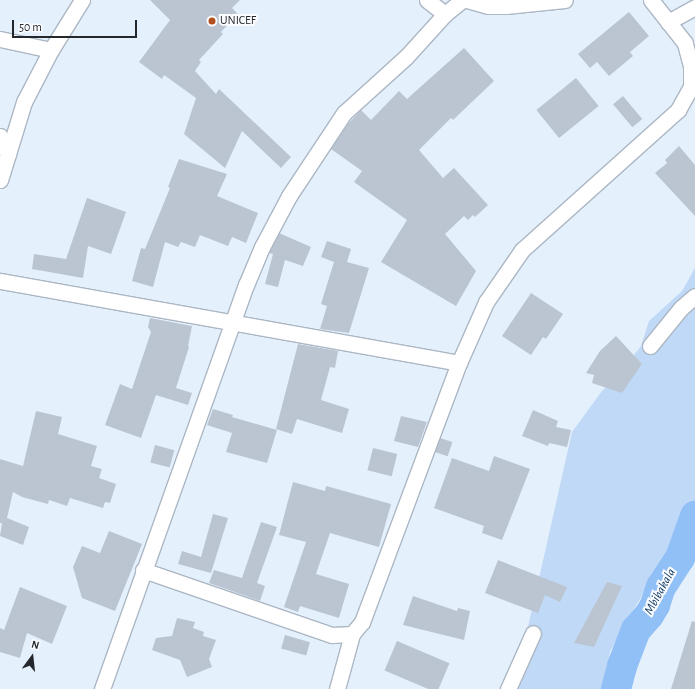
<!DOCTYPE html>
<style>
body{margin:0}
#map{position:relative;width:695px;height:689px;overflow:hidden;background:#e5f0fd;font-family:"Alegreya Sans",sans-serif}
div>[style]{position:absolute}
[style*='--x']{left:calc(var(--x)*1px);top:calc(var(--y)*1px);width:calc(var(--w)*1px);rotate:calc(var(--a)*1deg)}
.green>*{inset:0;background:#c0d9f6}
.river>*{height:30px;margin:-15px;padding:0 15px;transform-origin:15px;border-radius:15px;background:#91c0f7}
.building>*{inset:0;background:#bbc5d2;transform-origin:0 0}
.roads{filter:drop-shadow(1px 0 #acb7c4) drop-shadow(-1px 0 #acb7c4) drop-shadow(0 1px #acb7c4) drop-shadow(0 -1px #acb7c4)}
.minor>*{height:15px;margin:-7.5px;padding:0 7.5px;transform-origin:7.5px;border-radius:7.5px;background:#fff}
.dots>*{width:11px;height:11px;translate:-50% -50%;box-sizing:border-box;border:2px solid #fafcff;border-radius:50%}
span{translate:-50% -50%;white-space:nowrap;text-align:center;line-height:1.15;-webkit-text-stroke:4px #fafcff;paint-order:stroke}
.poi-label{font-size:12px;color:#24282d}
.left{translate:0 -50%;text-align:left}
.water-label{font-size:13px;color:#0f3863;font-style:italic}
.north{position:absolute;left:12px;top:637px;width:40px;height:40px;-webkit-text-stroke:3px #fafcff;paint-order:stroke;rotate:15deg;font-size:11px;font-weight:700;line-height:16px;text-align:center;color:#24282d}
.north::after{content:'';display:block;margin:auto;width:14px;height:18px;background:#24282d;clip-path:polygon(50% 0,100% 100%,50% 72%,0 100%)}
.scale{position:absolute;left:12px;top:20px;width:125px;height:18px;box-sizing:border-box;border:2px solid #24282d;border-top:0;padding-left:5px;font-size:12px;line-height:14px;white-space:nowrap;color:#24282d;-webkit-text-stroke:3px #fafcff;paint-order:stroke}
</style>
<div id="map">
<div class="green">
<div style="clip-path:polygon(695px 268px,695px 528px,674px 549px,654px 576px,627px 620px,610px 652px,603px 689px,514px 689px,572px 432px,602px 391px,618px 375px,641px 346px,649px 321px,682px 291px)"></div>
</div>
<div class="river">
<div style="--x:616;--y:689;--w:24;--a:-75"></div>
<div style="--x:622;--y:666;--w:39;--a:-69"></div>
<div style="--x:636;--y:630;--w:20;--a:-49"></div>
<div style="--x:649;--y:615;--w:12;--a:-59"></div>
<div style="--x:655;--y:605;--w:19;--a:-72"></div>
<div style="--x:661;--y:587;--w:35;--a:-57"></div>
<div style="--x:680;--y:558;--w:45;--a:-70.3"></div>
</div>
<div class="building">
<div style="clip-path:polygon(150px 0,240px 0,232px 8px,238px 14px,221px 32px,223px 34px,199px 60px,201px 62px,195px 71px,216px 94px,219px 89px,291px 157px,281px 168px,242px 131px,225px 168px,184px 134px,196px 98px,164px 75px,162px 79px,139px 62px,170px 20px)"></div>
<div style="clip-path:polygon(629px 12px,649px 36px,630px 52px,633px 56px,609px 76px,597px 62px,590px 68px,578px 54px)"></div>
<div style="clip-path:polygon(464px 48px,494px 81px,453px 120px,451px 118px,419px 150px,443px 178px,454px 168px,488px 205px,475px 217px,473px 215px,468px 220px,464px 216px,445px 234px,476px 271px,456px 306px,381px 262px,407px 220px,354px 182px,362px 171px,331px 149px,348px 124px,361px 110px,371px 120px,399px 91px,407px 99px)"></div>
<div style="left:576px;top:78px;width:36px;height:51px;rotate:51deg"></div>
<div style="left:623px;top:96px;width:30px;height:13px;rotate:50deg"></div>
<div style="clip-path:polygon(679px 146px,695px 165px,695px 216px,655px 173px,667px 163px,665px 160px)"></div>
<div style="clip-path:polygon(179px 159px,227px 174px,217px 196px,258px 213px,246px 243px,232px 237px,228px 246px,200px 235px,195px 247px,181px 242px,178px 247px,165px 242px,153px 287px,132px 281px,141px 248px,145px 249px,170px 188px,168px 187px)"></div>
<div style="clip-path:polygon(87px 198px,126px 212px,111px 254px,88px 246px,83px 278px,32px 269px,34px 254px,66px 259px)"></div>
<div style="clip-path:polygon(279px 233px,311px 247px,303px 266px,285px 260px,278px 287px,265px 284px,273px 254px,269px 253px)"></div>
<div style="clip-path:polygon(327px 241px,351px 249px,347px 262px,369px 268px,349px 333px,320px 329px,327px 306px,321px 304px,334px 262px,321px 257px)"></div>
<div style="clip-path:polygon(531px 293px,563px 314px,546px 339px,543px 337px,531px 355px,502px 336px)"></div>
<div style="clip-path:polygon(150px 318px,192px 326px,188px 346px,189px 347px,176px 388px,192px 393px,188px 405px,156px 395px,141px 438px,105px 425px,120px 384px,132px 389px,151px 332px,148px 327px)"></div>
<div style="clip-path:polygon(616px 336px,642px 364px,622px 393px,592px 383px,594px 375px,586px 373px,600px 351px)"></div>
<div style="clip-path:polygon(298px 344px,338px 351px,335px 368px,330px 367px,321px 400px,349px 409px,342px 433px,297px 419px,292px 434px,276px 429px)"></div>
<div style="clip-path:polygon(213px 409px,233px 415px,232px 417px,277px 430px,267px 463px,226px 452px,232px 433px,207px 425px)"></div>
<div style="clip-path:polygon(533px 410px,558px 421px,556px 427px,571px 430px,567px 447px,549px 443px,548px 446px,522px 436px)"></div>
<div style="clip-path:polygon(36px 411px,62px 417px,58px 434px,97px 446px,91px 466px,102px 469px,99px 478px,116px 484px,110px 503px,105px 502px,103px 508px,70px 498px,67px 506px,49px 500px,48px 504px,22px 497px,13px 492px,7px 518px,29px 527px,23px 545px,0 536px,2px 523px,0 523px,0 459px,23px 466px)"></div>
<div style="clip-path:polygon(401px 416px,427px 422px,418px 447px,394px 441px)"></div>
<div style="left:440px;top:438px;width:13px;height:15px;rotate:18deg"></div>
<div style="left:155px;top:445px;width:20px;height:18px;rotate:15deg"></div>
<div style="left:373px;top:448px;width:25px;height:23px;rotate:14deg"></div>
<div style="clip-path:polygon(494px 456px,530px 469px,502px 540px,482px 533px,484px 526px,434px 508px,452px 458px,489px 471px)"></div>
<div style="clip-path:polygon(293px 482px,325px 491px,326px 486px,391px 504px,379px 547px,330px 533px,316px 574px,349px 584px,339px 618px,300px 606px,298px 612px,284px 607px,306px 542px,279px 535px)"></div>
<div style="clip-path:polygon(213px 514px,228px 518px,211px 573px,178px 564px,182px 551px,201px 557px)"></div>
<div style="clip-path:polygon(261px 522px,277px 527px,257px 583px,265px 586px,260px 601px,209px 583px,214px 570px,242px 578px)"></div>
<div style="clip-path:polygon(109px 531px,142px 544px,115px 611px,82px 598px,73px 567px,82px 546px,100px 553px)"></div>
<div style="clip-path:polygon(498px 560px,567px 587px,560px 602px,545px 595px,538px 613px,485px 593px)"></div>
<div style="clip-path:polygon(607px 582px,622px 586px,594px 647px,574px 643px)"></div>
<div style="clip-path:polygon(20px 587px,67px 606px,52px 644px,27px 633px,20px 658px,0 652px,0 628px,4px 630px)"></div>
<div style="clip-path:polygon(413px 596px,457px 611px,458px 608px,470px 611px,464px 640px,403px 625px)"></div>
<div style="clip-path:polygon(177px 618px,195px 622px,193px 628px,204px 632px,203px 636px,216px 640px,209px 659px,212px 667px,187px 677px,180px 660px,152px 650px,156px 638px,172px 636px)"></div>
<div style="clip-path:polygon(692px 621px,695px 622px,695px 689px,671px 689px)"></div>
<div style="left:285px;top:635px;width:26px;height:14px;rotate:16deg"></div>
<div style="left:397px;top:641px;width:57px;height:32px;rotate:23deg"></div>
</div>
<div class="roads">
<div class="minor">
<div style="--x:427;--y:0;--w:23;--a:38"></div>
<div style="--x:467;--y:0;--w:22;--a:16"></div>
<div style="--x:488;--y:6;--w:18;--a:0"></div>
<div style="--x:506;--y:6;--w:59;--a:-5.8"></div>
<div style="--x:668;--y:22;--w:31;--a:-29"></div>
<div style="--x:0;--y:39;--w:52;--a:12.2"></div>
<div style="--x:0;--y:136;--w:20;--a:66"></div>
<div style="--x:0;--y:180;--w:82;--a:-72.9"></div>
<div style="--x:24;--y:102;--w:59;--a:-62.6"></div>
<div style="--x:51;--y:50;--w:59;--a:-58.2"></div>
<div style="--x:0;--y:281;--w:466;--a:10.1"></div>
<div style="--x:650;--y:346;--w:49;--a:-50.8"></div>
<div style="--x:681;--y:308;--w:18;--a:-41"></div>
<div style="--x:143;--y:570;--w:200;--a:19"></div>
<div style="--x:332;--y:635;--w:20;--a:-3"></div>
<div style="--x:352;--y:634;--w:16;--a:-50"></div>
<div style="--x:362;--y:622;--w:277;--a:-69.5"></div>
<div style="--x:459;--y:363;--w:67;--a:-66.1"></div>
<div style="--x:486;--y:302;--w:63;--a:-55.3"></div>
<div style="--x:522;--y:250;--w:210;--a:-41.9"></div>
<div style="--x:678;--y:110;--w:26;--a:-61"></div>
<div style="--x:691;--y:87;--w:21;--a:-90"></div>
<div style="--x:691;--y:66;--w:24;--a:-105"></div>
<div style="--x:685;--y:43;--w:55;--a:-128.3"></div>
<div style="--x:102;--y:689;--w:429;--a:-70.4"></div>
<div style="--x:246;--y:285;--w:41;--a:-67.2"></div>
<div style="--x:262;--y:247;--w:58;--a:-62.1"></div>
<div style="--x:289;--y:196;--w:100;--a:-56.5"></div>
<div style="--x:344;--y:113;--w:84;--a:-42.1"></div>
<div style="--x:406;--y:57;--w:58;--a:-47.8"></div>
<div style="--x:445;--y:14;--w:22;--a:-39"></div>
<div style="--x:337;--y:689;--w:57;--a:-74.7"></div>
<div style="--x:508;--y:689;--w:61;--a:-65.9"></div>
</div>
</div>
<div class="dots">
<div style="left:212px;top:21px;background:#b44f20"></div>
</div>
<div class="poi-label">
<span class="left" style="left:220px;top:21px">UNICEF</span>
</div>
<div class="water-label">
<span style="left:661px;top:592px;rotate:-61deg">Mbibakala</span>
</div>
<div class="north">N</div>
<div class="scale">50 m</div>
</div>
